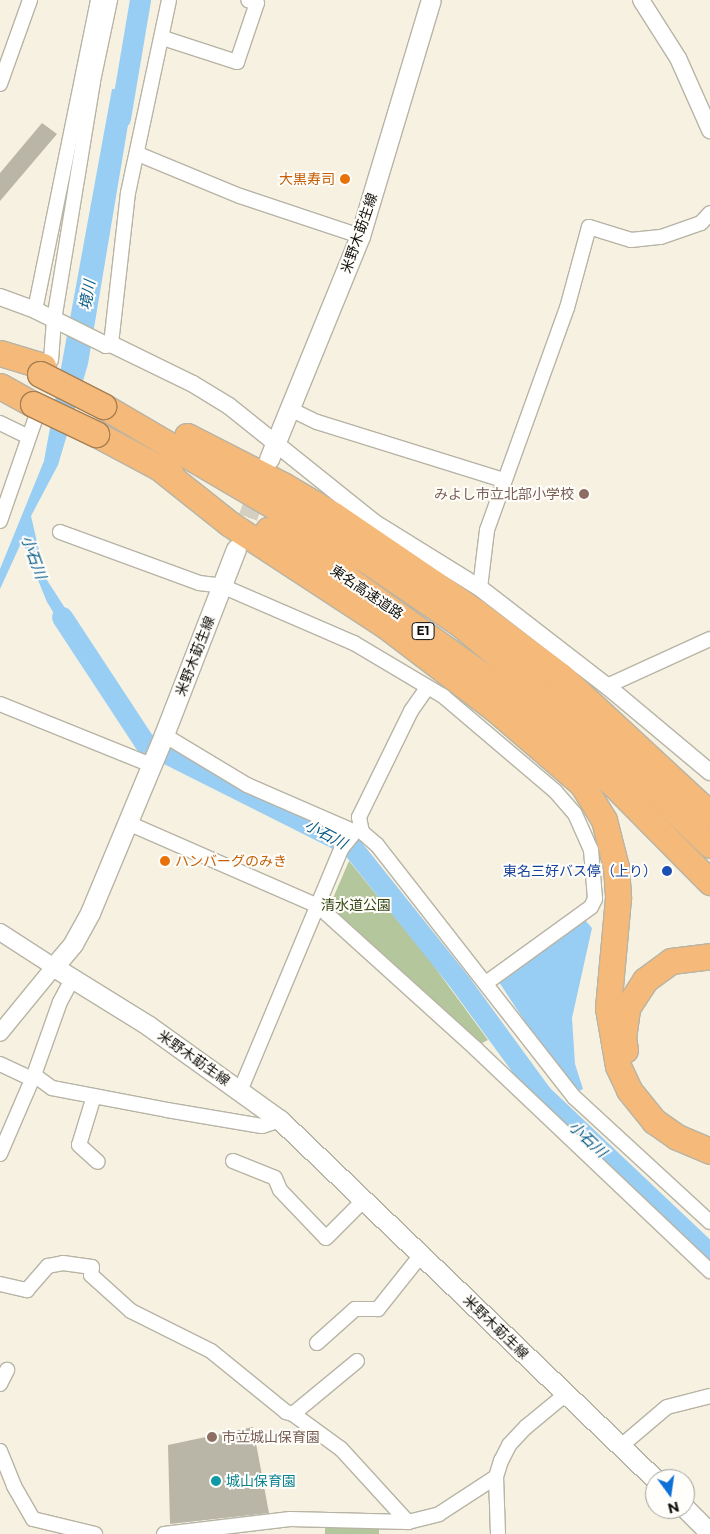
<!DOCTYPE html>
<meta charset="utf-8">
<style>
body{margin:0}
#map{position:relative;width:710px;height:1534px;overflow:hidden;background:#f6f1e1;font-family:Montserrat,"Noto Sans JP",sans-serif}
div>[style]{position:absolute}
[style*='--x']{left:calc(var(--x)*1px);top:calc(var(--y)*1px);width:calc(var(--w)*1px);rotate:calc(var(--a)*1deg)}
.green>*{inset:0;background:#b4c69c;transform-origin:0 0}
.water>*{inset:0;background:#98cdf4}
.river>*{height:21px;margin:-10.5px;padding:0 10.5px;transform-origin:10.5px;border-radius:10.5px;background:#98cdf4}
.building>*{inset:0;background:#bab6a7}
.secondary-tunnel>*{height:19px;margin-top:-9.5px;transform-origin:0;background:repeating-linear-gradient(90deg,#d4cfc1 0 19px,transparent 0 28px)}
.roads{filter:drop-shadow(1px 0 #b8b4a5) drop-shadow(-1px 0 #b8b4a5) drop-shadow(0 1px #b8b4a5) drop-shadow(0 -1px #b8b4a5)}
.minor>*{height:14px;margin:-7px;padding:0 7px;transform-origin:7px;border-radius:7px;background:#fff}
.tertiary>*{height:16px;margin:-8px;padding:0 8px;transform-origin:8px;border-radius:8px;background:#fff}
.secondary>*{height:19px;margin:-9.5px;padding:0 9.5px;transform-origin:9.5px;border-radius:9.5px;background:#fff}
.motorway>*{height:25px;margin:-12.5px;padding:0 12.5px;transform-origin:12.5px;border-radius:12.5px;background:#f5b979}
.bridges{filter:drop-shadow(1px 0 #a67e52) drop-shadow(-1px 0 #a67e52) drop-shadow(0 1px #a67e52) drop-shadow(0 -1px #a67e52)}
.motorway-bridge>*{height:25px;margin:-12.5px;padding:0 12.5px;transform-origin:12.5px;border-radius:12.5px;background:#f5b979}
.dots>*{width:14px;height:14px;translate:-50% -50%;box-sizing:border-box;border:2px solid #fffefb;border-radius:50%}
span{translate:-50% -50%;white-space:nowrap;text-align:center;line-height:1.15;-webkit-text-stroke:4px #fffefb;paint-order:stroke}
.shield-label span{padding:1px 4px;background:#fffefb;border:1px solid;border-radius:4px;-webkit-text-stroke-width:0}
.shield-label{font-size:12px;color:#12100b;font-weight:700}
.food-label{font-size:14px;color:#c56008}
.right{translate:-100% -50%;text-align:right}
.left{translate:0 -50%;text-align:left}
.street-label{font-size:14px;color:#12100b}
.education-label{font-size:14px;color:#785e54}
.transit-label{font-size:14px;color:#164399}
.park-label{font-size:14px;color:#354715}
.culture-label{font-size:14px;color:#0d838f}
.water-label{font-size:15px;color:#075b89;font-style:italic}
.north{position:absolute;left:645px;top:1469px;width:50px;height:50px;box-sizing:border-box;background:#fffefb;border:1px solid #a09f9b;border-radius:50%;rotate:166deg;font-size:14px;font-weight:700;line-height:20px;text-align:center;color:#12100b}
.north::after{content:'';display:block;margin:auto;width:18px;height:22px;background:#0f6fd8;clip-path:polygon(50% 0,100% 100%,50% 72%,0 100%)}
</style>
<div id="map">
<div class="green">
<div style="clip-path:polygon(349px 861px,428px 958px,488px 1040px,478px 1045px,331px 913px,330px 905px)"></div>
<div style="left:325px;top:1527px;width:54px;height:8px"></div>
</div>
<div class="water">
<div style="clip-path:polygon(112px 89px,134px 89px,88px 364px,58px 465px,31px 516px,45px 577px,83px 636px,73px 644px,47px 602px,22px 541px,0 589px,0 569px,44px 461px)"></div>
<div style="clip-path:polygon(585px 920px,592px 928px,572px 1018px,575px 1064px,583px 1089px,579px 1091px,541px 1046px,499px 982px)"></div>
</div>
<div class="river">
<div style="--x:120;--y:118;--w:120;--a:-80.4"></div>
<div style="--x:62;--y:617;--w:149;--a:56.7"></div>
<div style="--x:144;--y:742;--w:232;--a:26.7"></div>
<div style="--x:351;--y:846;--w:176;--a:51.4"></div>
<div style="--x:461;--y:984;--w:137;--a:53.9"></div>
<div style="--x:542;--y:1095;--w:231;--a:43.4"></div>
</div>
<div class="building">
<div style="clip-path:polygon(42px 123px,57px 134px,0 201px,0 173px)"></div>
<div style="clip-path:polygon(253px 1427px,269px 1513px,170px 1524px,168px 1445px)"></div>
</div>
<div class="secondary-tunnel">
<div style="--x:238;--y:543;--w:62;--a:-69.2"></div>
</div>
<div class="roads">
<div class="minor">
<div style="--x:163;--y:38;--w:78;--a:18"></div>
<div style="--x:237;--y:62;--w:62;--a:-71.3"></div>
<div style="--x:257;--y:3;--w:9;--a:-162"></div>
<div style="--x:0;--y:84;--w:89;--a:-70.3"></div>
<div style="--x:138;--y:154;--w:110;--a:22.4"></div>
<div style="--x:240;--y:196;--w:126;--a:18.4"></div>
<div style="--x:35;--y:310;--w:316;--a:-78.5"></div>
<div style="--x:111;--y:344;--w:152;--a:-83.6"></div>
<div style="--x:128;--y:193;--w:197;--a:-78"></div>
<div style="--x:51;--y:360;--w:40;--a:-85.7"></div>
<div style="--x:54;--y:320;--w:242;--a:-80.7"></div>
<div style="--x:93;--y:81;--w:83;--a:-78.1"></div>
<div style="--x:292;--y:410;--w:28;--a:26"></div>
<div style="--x:317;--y:422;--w:195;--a:17.3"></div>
<div style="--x:0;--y:423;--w:32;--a:26"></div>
<div style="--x:0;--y:521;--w:107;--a:-70.9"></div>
<div style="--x:60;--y:532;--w:148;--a:20.1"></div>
<div style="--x:199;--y:583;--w:23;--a:7"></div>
<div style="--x:222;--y:586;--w:144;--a:23.4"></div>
<div style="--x:354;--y:643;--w:104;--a:30.8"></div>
<div style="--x:443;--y:696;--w:147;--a:40.3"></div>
<div style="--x:555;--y:791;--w:30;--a:49"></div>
<div style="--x:575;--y:814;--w:39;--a:66"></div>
<div style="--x:591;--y:850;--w:49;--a:85.3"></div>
<div style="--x:595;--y:899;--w:9;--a:117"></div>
<div style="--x:591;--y:907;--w:130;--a:144.1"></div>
<div style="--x:480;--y:588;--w:58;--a:-83.1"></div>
<div style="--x:487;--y:530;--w:236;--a:-70.2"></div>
<div style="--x:567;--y:308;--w:84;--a:-74.8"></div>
<div style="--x:589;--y:227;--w:44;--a:17.2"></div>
<div style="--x:631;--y:240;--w:30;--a:-6"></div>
<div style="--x:661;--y:237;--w:42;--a:-19.3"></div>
<div style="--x:701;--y:223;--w:13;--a:-48"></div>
<div style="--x:607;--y:686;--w:113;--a:-24.5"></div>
<div style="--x:427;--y:688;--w:28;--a:125"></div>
<div style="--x:411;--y:711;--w:118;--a:116.1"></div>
<div style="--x:359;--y:817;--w:15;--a:79"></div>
<div style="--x:362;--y:832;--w:20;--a:41"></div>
<div style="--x:377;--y:845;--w:321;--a:52"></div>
<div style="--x:575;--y:1098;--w:183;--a:42.6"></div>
<div style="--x:0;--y:704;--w:163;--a:22"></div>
<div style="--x:164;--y:735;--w:97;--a:31.1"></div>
<div style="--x:247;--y:785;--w:116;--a:23.5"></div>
<div style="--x:128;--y:823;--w:207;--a:23.6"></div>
<div style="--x:318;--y:906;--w:213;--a:42.1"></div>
<div style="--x:476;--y:1049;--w:323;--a:43.5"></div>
<div style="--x:0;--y:1064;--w:35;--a:25"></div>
<div style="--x:34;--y:1075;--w:22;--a:36"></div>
<div style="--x:52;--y:1088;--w:117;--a:10.8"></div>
<div style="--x:167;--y:1110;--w:96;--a:9.6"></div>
<div style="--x:262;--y:1126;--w:19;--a:-18"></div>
<div style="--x:240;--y:1091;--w:262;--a:-67.3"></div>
<div style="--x:341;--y:849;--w:28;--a:-51"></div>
<div style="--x:94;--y:1096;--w:51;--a:107"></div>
<div style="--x:79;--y:1145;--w:25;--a:42"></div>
<div style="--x:0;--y:1154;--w:86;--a:-66.7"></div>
<div style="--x:34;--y:1075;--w:77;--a:-70.4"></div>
<div style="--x:60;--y:1002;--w:27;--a:-62"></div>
<div style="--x:233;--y:1161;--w:45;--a:22"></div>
<div style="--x:275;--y:1178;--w:13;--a:67"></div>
<div style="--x:280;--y:1190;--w:66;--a:46.2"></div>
<div style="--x:326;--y:1238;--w:54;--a:-45"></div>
<div style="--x:0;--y:1284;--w:28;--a:13"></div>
<div style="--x:27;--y:1290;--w:32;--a:-49"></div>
<div style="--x:48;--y:1266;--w:15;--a:-11"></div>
<div style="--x:63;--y:1263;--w:29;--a:8"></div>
<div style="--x:92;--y:1267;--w:8;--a:97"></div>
<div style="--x:91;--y:1275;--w:54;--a:42"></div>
<div style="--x:131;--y:1311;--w:89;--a:26.6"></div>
<div style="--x:211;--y:1351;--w:97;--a:39.1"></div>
<div style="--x:286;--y:1412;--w:7;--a:16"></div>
<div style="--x:293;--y:1414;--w:59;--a:36.1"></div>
<div style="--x:341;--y:1449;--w:99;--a:47.5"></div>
<div style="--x:317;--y:1343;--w:51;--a:-41.8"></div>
<div style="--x:355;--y:1309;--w:23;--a:0"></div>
<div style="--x:378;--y:1309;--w:69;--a:-51.5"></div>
<div style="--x:0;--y:1384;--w:16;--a:-63"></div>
<div style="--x:293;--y:1414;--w:83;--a:-39.6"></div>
<div style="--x:621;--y:1446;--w:60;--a:-40.3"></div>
<div style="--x:667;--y:1407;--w:44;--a:-14.3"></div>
<div style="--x:0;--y:1451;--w:38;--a:68"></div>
<div style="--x:14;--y:1486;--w:38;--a:60"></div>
<div style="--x:33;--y:1519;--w:64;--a:13.6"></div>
<div style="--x:164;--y:1534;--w:127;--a:-6.8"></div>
<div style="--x:290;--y:1519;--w:118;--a:1.5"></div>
<div style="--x:408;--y:1522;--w:32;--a:-14"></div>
<div style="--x:439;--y:1514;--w:68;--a:-33"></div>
<div style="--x:498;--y:1534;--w:57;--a:-92"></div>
<div style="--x:496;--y:1477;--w:17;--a:-73"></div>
<div style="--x:501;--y:1461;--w:18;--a:-63"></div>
<div style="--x:509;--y:1445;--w:25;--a:-47"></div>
<div style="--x:526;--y:1427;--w:52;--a:-39.5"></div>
</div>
<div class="tertiary">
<div style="--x:641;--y:0;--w:69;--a:57.5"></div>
<div style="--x:678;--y:58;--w:79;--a:66"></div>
<div style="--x:0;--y:297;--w:37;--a:20"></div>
<div style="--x:35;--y:310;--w:79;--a:26.2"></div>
<div style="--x:106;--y:345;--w:5;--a:-11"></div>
<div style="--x:111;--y:344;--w:91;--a:26"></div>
<div style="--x:193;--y:384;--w:42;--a:31.4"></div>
<div style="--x:229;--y:406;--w:187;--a:38.7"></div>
<div style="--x:375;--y:523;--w:123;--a:31.8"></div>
<div style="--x:480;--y:588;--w:160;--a:37.7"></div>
<div style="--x:607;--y:686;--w:134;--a:39.9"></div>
<div style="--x:0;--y:932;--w:64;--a:32.9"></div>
<div style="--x:54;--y:967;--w:85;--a:129.3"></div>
</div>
<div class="secondary">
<div style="--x:269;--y:459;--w:241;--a:-67.8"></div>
<div style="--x:360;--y:236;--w:246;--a:-73.3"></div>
<div style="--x:236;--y:549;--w:199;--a:111.2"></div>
<div style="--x:164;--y:735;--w:193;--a:112.6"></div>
<div style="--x:90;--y:913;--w:35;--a:119"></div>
<div style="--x:73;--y:944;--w:30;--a:130"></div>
<div style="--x:54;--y:967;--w:112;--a:31.8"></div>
<div style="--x:149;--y:1026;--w:161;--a:35.7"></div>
<div style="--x:280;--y:1120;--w:519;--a:43.75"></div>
<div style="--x:685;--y:1508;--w:35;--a:45"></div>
</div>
<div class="motorway">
<div style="--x:0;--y:353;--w:45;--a:16.8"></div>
<div style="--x:0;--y:386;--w:38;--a:29"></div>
<div style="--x:103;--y:406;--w:305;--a:30.4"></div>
<div style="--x:366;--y:560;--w:114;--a:34.2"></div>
<div style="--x:460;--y:624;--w:209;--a:39.9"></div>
<div style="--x:620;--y:758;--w:125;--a:44"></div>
<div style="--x:96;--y:434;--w:85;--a:28.1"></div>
<div style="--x:187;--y:436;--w:108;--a:27"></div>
<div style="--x:283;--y:485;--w:59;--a:30.5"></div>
<div style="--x:334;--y:515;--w:172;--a:34.3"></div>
<div style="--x:476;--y:612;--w:106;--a:37"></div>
<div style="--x:561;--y:676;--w:203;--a:42.8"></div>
<div style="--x:157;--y:466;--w:93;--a:38.5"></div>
<div style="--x:230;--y:524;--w:186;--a:33.2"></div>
<div style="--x:386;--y:626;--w:137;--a:37.3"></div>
<div style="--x:495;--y:709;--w:115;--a:40.8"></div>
<div style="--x:582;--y:784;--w:42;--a:58.6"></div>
<div style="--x:604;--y:820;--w:49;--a:75.7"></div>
<div style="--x:616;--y:867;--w:31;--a:86"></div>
<div style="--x:618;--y:898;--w:110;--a:95.2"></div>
<div style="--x:608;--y:1008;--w:59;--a:80.2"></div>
<div style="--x:618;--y:1066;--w:26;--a:65"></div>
<div style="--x:629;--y:1090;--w:40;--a:51"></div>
<div style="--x:654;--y:1121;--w:28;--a:35"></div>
<div style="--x:677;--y:1137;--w:36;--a:23"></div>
<div style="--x:268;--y:530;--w:85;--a:31.1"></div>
<div style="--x:341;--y:574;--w:225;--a:35.6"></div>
<div style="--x:524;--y:705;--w:116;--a:41.5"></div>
<div style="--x:611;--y:782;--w:141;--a:45.3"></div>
<div style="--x:625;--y:1050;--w:12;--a:-99"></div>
<div style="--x:623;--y:1038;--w:30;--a:-82"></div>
<div style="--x:627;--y:1008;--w:33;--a:-57"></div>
<div style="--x:645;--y:980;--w:32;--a:-36"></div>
<div style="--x:671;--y:961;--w:39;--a:-7"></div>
</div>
</div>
<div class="bridges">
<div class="motorway-bridge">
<div style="--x:40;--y:374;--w:71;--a:26.9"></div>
<div style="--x:33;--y:404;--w:70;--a:25.5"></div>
</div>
</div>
<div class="dots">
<div style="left:345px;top:179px;background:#e8710a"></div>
<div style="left:584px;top:494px;background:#8d6e63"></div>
<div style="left:165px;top:861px;background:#e8710a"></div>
<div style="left:667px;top:871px;background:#1a4fb4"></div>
<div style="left:212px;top:1437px;background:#8d6e63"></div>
<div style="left:216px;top:1481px;background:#0f9aa8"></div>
</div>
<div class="shield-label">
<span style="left:423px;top:631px">E1</span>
</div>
<div class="food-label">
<span class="right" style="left:335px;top:179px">大黒寿司</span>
<span class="left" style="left:175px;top:861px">ハンバーグのみき</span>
</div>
<div class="street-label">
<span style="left:359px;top:233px;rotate:-71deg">米野木莇生線</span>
<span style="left:367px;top:592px;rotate:34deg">東名高速道路</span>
<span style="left:195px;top:656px;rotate:-69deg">米野木莇生線</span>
<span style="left:194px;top:1058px;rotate:35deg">米野木莇生線</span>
<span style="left:496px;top:1327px;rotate:44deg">米野木莇生線</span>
</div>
<div class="education-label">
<span class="right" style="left:574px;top:494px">みよし市立北部小学校</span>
<span class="left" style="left:222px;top:1437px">市立城山保育園</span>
</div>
<div class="transit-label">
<span class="right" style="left:657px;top:871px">東名三好バス停（上り）</span>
</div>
<div class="park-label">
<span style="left:356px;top:905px">清水道公園</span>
</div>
<div class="culture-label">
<span class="left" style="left:226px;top:1481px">城山保育園</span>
</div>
<div class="water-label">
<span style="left:87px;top:295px;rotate:-80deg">境川</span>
<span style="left:34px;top:557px;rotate:70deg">小石川</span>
<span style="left:326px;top:834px;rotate:28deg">小石川</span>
<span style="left:588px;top:1139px;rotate:43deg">小石川</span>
</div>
<div class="north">N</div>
</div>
